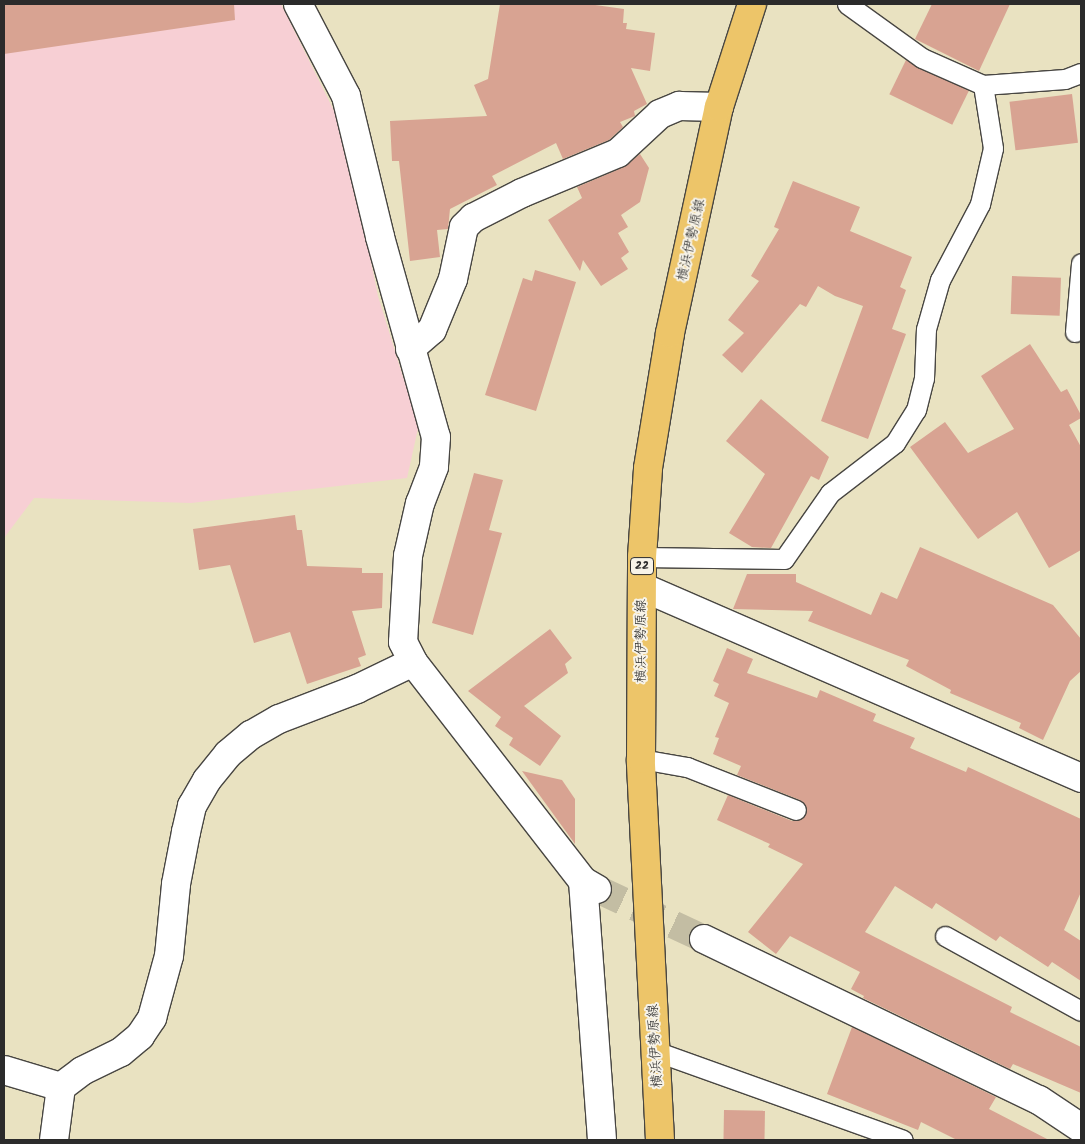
<!DOCTYPE html>
<meta charset="utf-8">
<style>
body{margin:0}
#map{position:relative;width:1085px;height:1144px;overflow:hidden;background:#e9e2c1;font-family:Kalam,"Klee One",sans-serif}
div>[style]{position:absolute}
[style*='--x']{left:calc(var(--x)*1px);top:calc(var(--y)*1px);width:calc(var(--w)*1px);rotate:calc(var(--a)*1deg)}
.built>*{inset:0;background:#f7cfd4}
.building>*{inset:0;background:#d8a392;transform-origin:0 0}
.street-tunnel>*{height:28px;margin-top:-14px;transform-origin:0;background:repeating-linear-gradient(90deg,#c3bda3 0 28px,transparent 0 42px)}
.roads{filter:drop-shadow(1px 0 #484642) drop-shadow(-1px 0 #484642) drop-shadow(0 1px #484642) drop-shadow(0 -1px #484642)}
.lane>*{height:19px;margin:-9.5px;padding:0 9.5px;transform-origin:9.5px;border-radius:9.5px;background:#fff}
.street>*{height:28px;margin:-14px;padding:0 14px;transform-origin:14px;border-radius:14px;background:#fff}
.primary>*{height:28px;margin:-14px;padding:0 14px;transform-origin:14px;border-radius:14px;background:#edc569}
span{translate:-50% -50%;white-space:nowrap;text-align:center;line-height:1.15;-webkit-text-stroke:4px #f7f3e8;paint-order:stroke}
.shield-label span{padding:1px 4px;background:#f7f3e8;border:1px solid;border-radius:4px;-webkit-text-stroke-width:0}
.shield-label{font-size:12px;color:#2b2b2b;font-weight:700}
.street-label{font-size:14px;color:#2b2b2b}
.frame{position:absolute;inset:0;border:5px solid #2b2b2b;pointer-events:none}
</style>
<div id="map">
<div class="built">
<div style="clip-path:polygon(4px 4px,281px 4px,344px 131px,378px 296px,403px 377px,421px 415px,407px 478px,191px 503px,34px 498px,4px 538px)"></div>
</div>
<div class="building">
<div style="clip-path:polygon(4px 4px,234px 4px,235px 20px,4px 54px)"></div>
<div style="clip-path:polygon(500px 4px,588px 4px,624px 9px,623px 23px,627px 23px,626px 29px,655px 33px,650px 71px,631px 68px,647px 104px,634px 111px,635px 116px,620px 122px,623px 127px,609px 140px,563px 159px,556px 143px,492px 176px,497px 185px,450px 209px,448px 229px,437px 230px,440px 257px,410px 261px,399px 161px,392px 161px,390px 121px,487px 116px,474px 85px,488px 79px)"></div>
<div style="clip-path:polygon(932px 4px,1010px 4px,979px 71px,915px 39px)"></div>
<div style="left:906px;top:60px;width:70px;height:38px;rotate:26deg"></div>
<div style="left:1072px;top:94px;width:49px;height:63px;rotate:83deg"></div>
<div style="clip-path:polygon(640px 154px,649px 168px,640px 202px,621px 215px,628px 227px,618px 233px,629px 252px,621px 258px,628px 269px,601px 286px,583px 260px,580px 271px,548px 220px,582px 198px,577px 187px,624px 167px)"></div>
<div style="clip-path:polygon(793px 181px,860px 207px,850px 231px,912px 257px,900px 287px,906px 290px,892px 329px,906px 334px,868px 439px,821px 421px,863px 306px,835px 296px,818px 286px,806px 307px,800px 304px,742px 373px,722px 355px,744px 333px,728px 320px,759px 281px,751px 276px,779px 229px,774px 227px)"></div>
<div style="clip-path:polygon(535px 270px,576px 282px,536px 411px,485px 395px,523px 278px,532px 281px)"></div>
<div style="left:1012px;top:276px;width:49px;height:38px;rotate:2deg"></div>
<div style="clip-path:polygon(1030px 344px,1061px 392px,1067px 389px,1081px 415px,1081px 418px,1069px 425px,1081px 447px,1081px 550px,1049px 568px,1017px 512px,978px 539px,910px 447px,945px 422px,968px 453px,1014px 429px,981px 376px)"></div>
<div style="clip-path:polygon(761px 399px,829px 457px,819px 480px,811px 476px,771px 548px,752px 547px,729px 533px,765px 474px,726px 441px)"></div>
<div style="clip-path:polygon(474px 473px,503px 480px,489px 530px,502px 533px,473px 635px,432px 623px)"></div>
<div style="clip-path:polygon(295px 515px,297px 530px,302px 530px,307px 566px,362px 568px,362px 573px,383px 573px,382px 608px,352px 611px,366px 655px,358px 658px,361px 666px,307px 684px,290px 632px,254px 643px,230px 565px,199px 570px,193px 529px)"></div>
<div style="clip-path:polygon(920px 547px,1053px 605px,1081px 639px,1081px 671px,1070px 681px,1043px 740px,1019px 728px,1021px 723px,950px 693px,951px 690px,906px 666px,909px 660px,808px 621px,813px 611px,733px 609px,747px 574px,796px 574px,796px 582px,871px 615px,881px 592px,897px 599px)"></div>
<div style="clip-path:polygon(550px 629px,572px 658px,565px 664px,568px 673px,524px 706px,561px 736px,540px 766px,509px 745px,513px 738px,495px 726px,501px 717px,468px 691px)"></div>
<div style="clip-path:polygon(727px 648px,753px 659px,747px 673px,817px 698px,820px 690px,876px 714px,873px 721px,915px 738px,910px 748px,966px 772px,968px 767px,1081px 819px,1081px 892px,1064px 930px,1081px 941px,1081px 981px,1052px 962px,1048px 967px,1000px 936px,996px 941px,936px 903px,932px 909px,895px 886px,865px 932px,1012px 1007px,1010px 1012px,1081px 1047px,1081px 1093px,1013px 1064px,1010px 1069px,863px 998px,864px 996px,851px 989px,860px 972px,790px 936px,776px 954px,748px 932px,803px 864px,768px 847px,770px 844px,717px 820px,728px 795px,792px 821px,803px 819px,807px 809px,800px 800px,737px 775px,741px 766px,713px 754px,719px 738px,715px 737px,729px 703px,714px 696px,719px 684px,713px 681px)"></div>
<div style="clip-path:polygon(522px 771px,562px 780px,575px 799px,575px 844px)"></div>
<div style="clip-path:polygon(852px 1027px,996px 1097px,989px 1109px,1049px 1140px,957px 1140px,921px 1122px,918px 1130px,827px 1094px)"></div>
<div style="left:724px;top:1110px;width:41px;height:30px;rotate:1deg"></div>
</div>
<div class="street-tunnel">
<div style="--x:597;--y:889;--w:118;--a:25"></div>
</div>
<div class="roads">
<div class="lane">
<div style="--x:847;--y:4;--w:92;--a:35.8"></div>
<div style="--x:922;--y:58;--w:67;--a:23.9"></div>
<div style="--x:983;--y:85;--w:82;--a:-4.2"></div>
<div style="--x:1065;--y:79;--w:17;--a:-21"></div>
<div style="--x:1075;--y:332;--w:69;--a:-85"></div>
<div style="--x:642;--y:557;--w:142;--a:0.8"></div>
<div style="--x:784;--y:559;--w:80;--a:-55.1"></div>
<div style="--x:830;--y:493;--w:82;--a:-37.6"></div>
<div style="--x:895;--y:443;--w:39;--a:-58"></div>
<div style="--x:916;--y:410;--w:33;--a:-76"></div>
<div style="--x:924;--y:378;--w:49;--a:-87.7"></div>
<div style="--x:926;--y:329;--w:51;--a:-74.1"></div>
<div style="--x:940;--y:280;--w:86;--a:-62.2"></div>
<div style="--x:980;--y:204;--w:57;--a:-76.9"></div>
<div style="--x:993;--y:148;--w:64;--a:-99"></div>
<div style="--x:641;--y:759;--w:47;--a:9.9"></div>
<div style="--x:687;--y:767;--w:117;--a:21.5"></div>
<div style="--x:945;--y:936;--w:155;--a:28.9"></div>
<div style="--x:655;--y:1051;--w:263;--a:19.7"></div>
</div>
<div class="street">
<div style="--x:298;--y:4;--w:104;--a:62.4"></div>
<div style="--x:346;--y:96;--w:145;--a:76.4"></div>
<div style="--x:380;--y:237;--w:208;--a:74.4"></div>
<div style="--x:436;--y:437;--w:30;--a:94"></div>
<div style="--x:434;--y:467;--w:39;--a:111"></div>
<div style="--x:420;--y:503;--w:54;--a:102.8"></div>
<div style="--x:408;--y:556;--w:86;--a:93.3"></div>
<div style="--x:403;--y:642;--w:22;--a:63"></div>
<div style="--x:413;--y:662;--w:277;--a:52.2"></div>
<div style="--x:583;--y:881;--w:16;--a:30"></div>
<div style="--x:410;--y:349;--w:29;--a:-41"></div>
<div style="--x:432;--y:330;--w:55;--a:-67.6"></div>
<div style="--x:453;--y:279;--w:53;--a:-78.1"></div>
<div style="--x:464;--y:227;--w:13;--a:-45"></div>
<div style="--x:473;--y:218;--w:55;--a:-27"></div>
<div style="--x:522;--y:193;--w:104;--a:-22.6"></div>
<div style="--x:618;--y:153;--w:57;--a:-42.9"></div>
<div style="--x:660;--y:114;--w:21;--a:-23"></div>
<div style="--x:679;--y:106;--w:40;--a:1.4"></div>
<div style="--x:642;--y:587;--w:479;--a:23.5"></div>
<div style="--x:583;--y:881;--w:260;--a:85.8"></div>
<div style="--x:704;--y:939;--w:372;--a:25.7"></div>
<div style="--x:1039;--y:1100;--w:50;--a:33.7"></div>
<div style="--x:4;--y:1070;--w:59;--a:16.6"></div>
<div style="--x:54;--y:1140;--w:53;--a:-82.5"></div>
<div style="--x:61;--y:1087;--w:26;--a:-37"></div>
<div style="--x:82;--y:1071;--w:43;--a:-26"></div>
<div style="--x:121;--y:1052;--w:25;--a:-40"></div>
<div style="--x:140;--y:1036;--w:22;--a:-56"></div>
<div style="--x:152;--y:1018;--w:64;--a:-74.7"></div>
<div style="--x:169;--y:956;--w:72;--a:-84.4"></div>
<div style="--x:176;--y:884;--w:53;--a:-79.1"></div>
<div style="--x:186;--y:832;--w:27;--a:-77"></div>
<div style="--x:192;--y:806;--w:30;--a:-60"></div>
<div style="--x:207;--y:780;--w:33;--a:-51"></div>
<div style="--x:228;--y:754;--w:30;--a:-40"></div>
<div style="--x:251;--y:735;--w:32;--a:-30"></div>
<div style="--x:279;--y:719;--w:84;--a:-21"></div>
<div style="--x:357;--y:689;--w:62;--a:-25.7"></div>
</div>
<div class="primary">
<div style="--x:660;--y:1140;--w:381;--a:-92.9"></div>
<div style="--x:641;--y:759;--w:202;--a:-89.7"></div>
<div style="--x:642;--y:557;--w:89;--a:-86.1"></div>
<div style="--x:648;--y:468;--w:137;--a:-80.7"></div>
<div style="--x:670;--y:333;--w:231;--a:-77.8"></div>
<div style="--x:719;--y:107;--w:108;--a:-72.2"></div>
</div>
</div>
<div class="shield-label">
<span style="left:642px;top:566px">22</span>
</div>
<div class="street-label">
<span style="left:691px;top:240px;rotate:-77deg">横浜伊勢原線</span>
<span style="left:641px;top:641px;rotate:-90deg">横浜伊勢原線</span>
<span style="left:655px;top:1046px;rotate:-93deg">横浜伊勢原線</span>
</div>
<div class="frame"></div>
</div>
